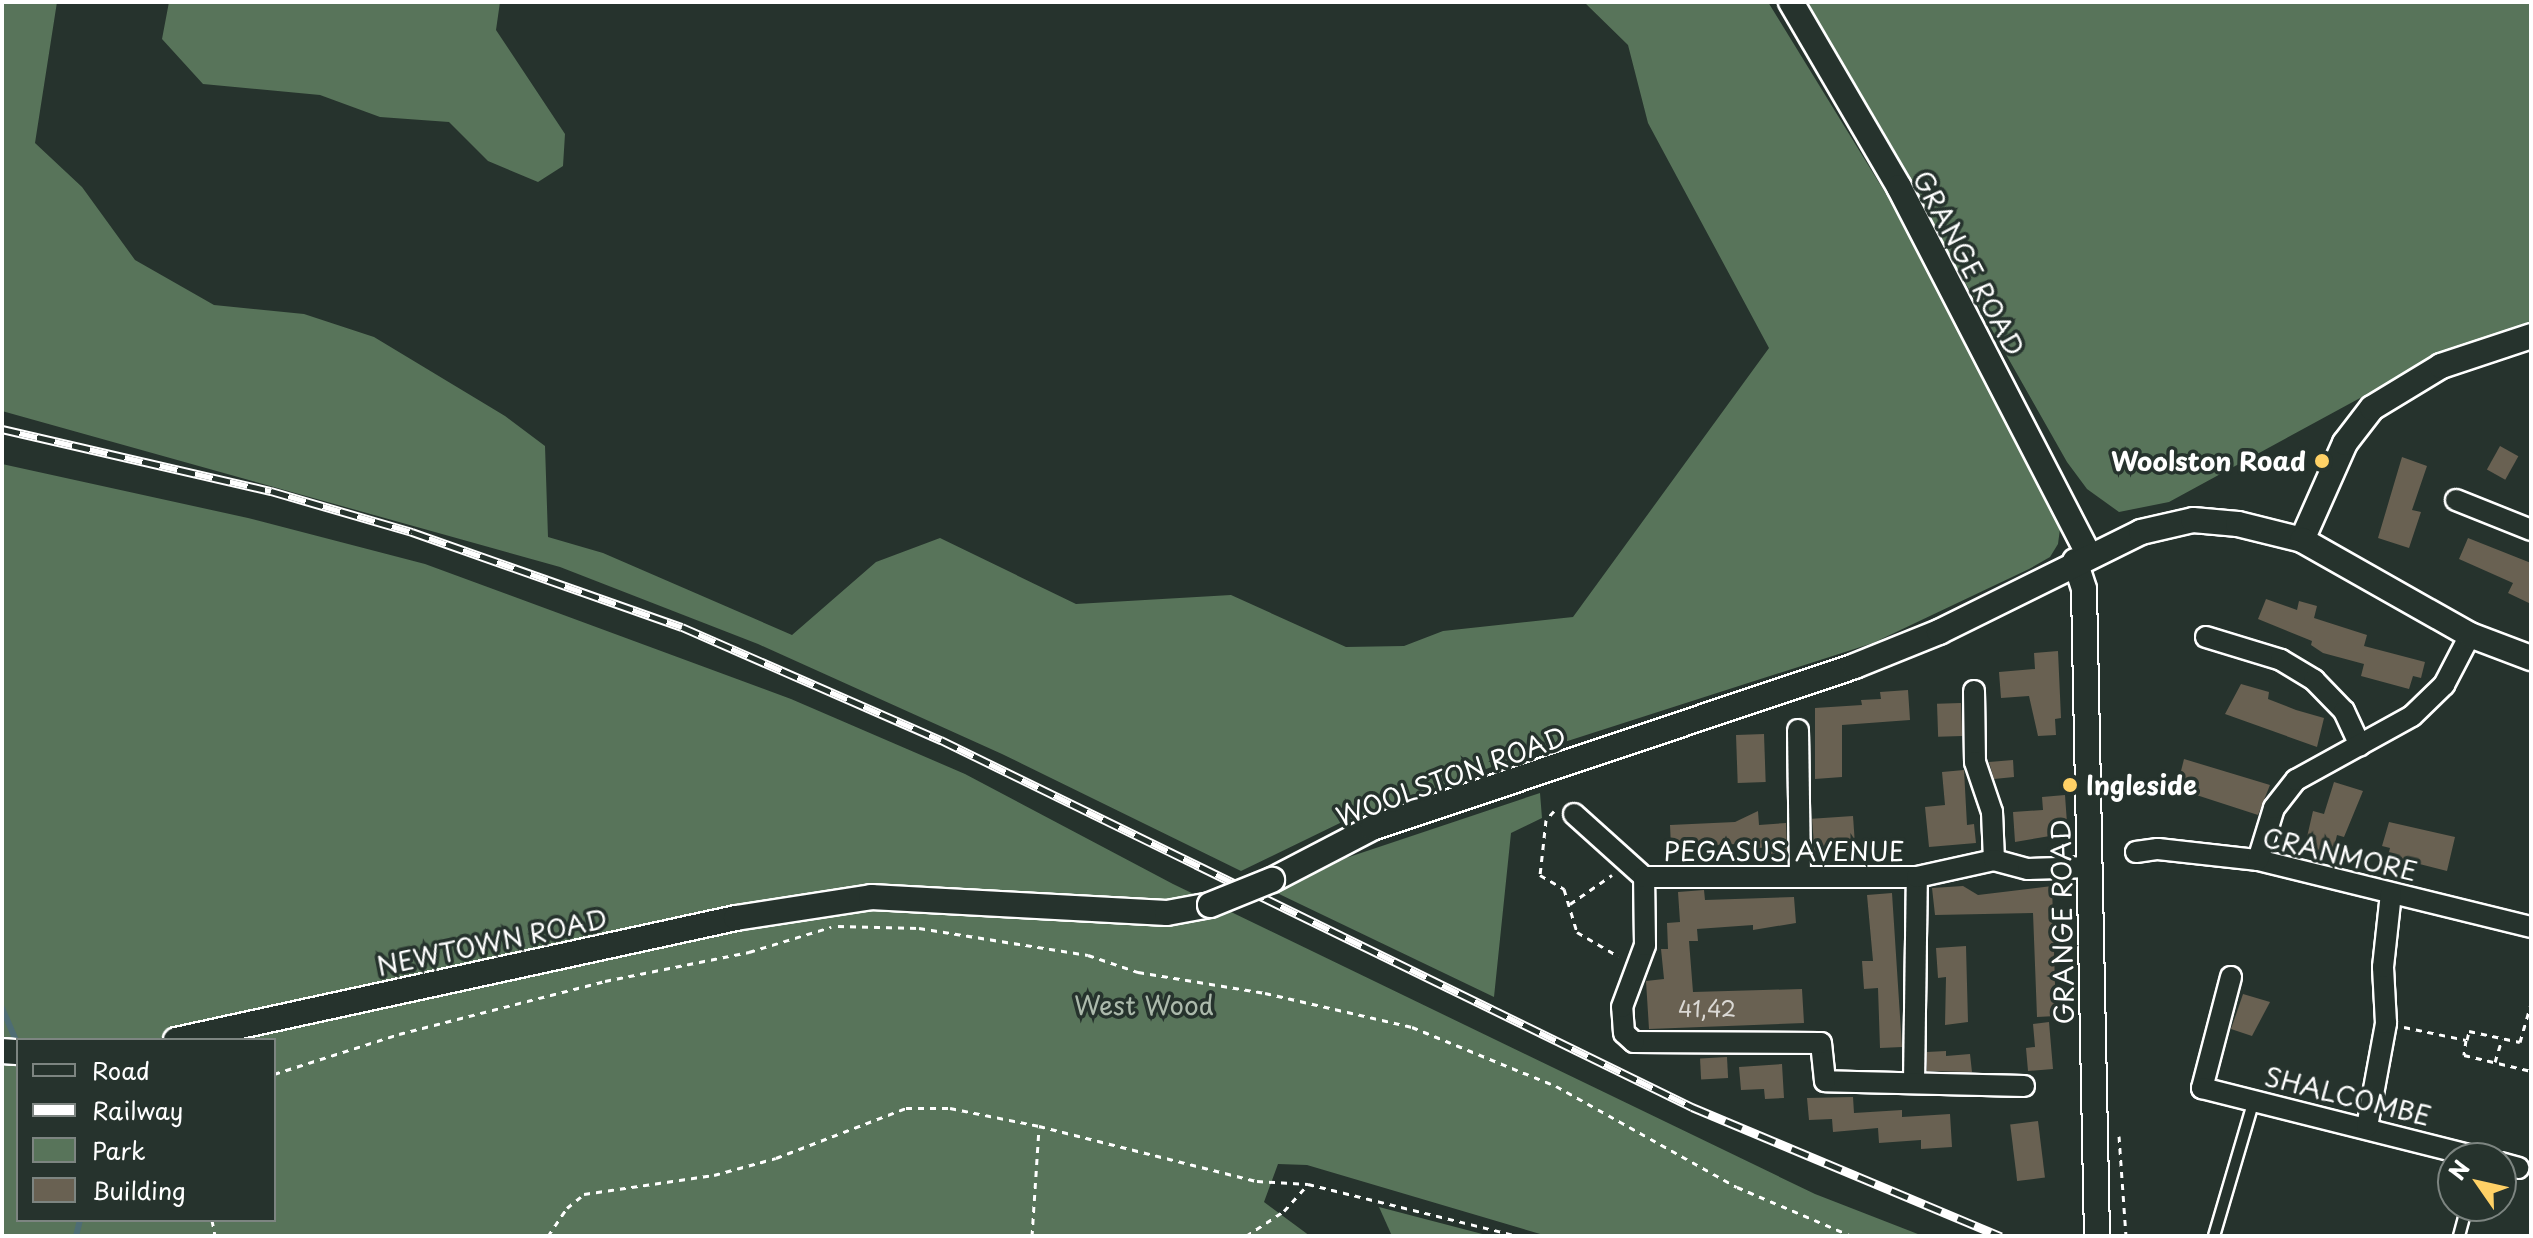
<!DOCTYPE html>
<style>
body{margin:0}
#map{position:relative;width:2533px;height:1238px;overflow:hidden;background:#26332d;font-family:"Playpen Sans",sans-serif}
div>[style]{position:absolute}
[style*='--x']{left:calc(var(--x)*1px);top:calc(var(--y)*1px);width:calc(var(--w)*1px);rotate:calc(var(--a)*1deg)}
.green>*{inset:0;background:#58745a}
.stream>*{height:6px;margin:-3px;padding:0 3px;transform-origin:3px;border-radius:3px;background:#4e6d74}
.building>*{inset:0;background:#696152;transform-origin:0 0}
.path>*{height:3px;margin-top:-1.5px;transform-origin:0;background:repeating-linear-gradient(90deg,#fff 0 6px,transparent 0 12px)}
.roads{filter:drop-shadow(2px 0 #fff) drop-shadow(-2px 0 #fff) drop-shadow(0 2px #fff) drop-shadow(0 -2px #fff)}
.service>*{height:10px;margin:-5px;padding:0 5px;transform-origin:5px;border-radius:5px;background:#26332d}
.minor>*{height:20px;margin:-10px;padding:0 10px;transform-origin:10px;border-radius:10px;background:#26332d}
.tertiary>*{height:24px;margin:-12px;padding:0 12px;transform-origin:12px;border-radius:12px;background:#26332d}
.rail>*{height:9px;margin-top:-4.5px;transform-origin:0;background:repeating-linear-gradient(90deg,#26332d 0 18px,#fff 0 36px);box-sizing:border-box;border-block:2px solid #fff}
.bridges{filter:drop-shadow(2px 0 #fff) drop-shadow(-2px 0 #fff) drop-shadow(0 2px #fff) drop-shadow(0 -2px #fff)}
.tertiary-bridge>*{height:24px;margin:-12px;padding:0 12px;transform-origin:12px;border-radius:12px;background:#26332d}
.dots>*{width:22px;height:22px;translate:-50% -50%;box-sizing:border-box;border:4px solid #26332d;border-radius:50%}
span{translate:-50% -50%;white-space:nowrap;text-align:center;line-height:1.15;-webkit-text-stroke:7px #26332d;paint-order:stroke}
.number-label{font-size:22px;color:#dad8d4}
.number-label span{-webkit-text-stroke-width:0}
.street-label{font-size:26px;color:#fff}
.poi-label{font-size:26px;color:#fff;font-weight:700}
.right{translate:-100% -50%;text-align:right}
.left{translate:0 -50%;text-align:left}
.park-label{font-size:26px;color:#acbaac}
.frame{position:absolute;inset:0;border:4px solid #fff;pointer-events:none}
.legend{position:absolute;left:16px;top:1038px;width:260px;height:184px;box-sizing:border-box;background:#26332d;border:2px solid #7d8581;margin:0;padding:10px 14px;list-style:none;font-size:24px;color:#fff}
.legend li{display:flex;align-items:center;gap:16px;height:40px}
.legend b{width:40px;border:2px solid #7d8581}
.north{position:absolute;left:2437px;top:1142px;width:80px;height:80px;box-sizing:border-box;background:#26332d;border:2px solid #7d8581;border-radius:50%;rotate:304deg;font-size:22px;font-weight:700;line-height:32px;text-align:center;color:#fff}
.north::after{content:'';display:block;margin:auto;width:28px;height:36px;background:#ffd166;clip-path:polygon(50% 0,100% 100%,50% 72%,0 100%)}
</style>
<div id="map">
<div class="green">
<div style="clip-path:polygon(2px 2px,57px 2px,35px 143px,82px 187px,135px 260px,214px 305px,304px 314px,374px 337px,505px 416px,545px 446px,548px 537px,603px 553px,792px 635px,876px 562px,940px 538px,1076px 604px,1231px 595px,1346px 647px,1404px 646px,1443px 631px,1573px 617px,1769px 348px,1648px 123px,1628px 45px,1584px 2px,1768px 2px,1913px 238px,2060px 529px,2058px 544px,2050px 557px,2029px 569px,1873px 643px,1524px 755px,1340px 823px,1241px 871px,1002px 754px,758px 644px,560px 567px,2px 411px)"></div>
<div style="clip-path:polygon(169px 2px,500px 2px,496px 30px,565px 134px,563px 166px,538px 182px,488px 161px,449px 122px,380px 117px,320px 95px,203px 84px,162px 39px)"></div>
<div style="clip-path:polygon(1806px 2px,2531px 2px,2531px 329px,2419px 366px,2169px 502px,2119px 512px,2087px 489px,2067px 462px)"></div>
<div style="clip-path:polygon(evenodd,2px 464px,248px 518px,425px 564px,791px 699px,965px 774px,1173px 884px,1815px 1194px,1923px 1236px,1547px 1236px,1307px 1165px,1278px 1164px,1264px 1202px,1310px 1236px,2px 1236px,2px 464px,18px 1040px,274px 1040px,274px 1220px,18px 1220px,18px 1040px)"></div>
<div style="clip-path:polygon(1540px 793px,1542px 818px,1511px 833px,1494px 997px,1277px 893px,1346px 858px)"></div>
<div style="clip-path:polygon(1379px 1207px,1490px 1236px,1392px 1236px)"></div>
</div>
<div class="stream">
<div style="--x:2;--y:1008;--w:40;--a:66.6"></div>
<div style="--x:76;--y:1236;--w:16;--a:-76"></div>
</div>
<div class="building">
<div style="left:2500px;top:446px;width:21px;height:27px;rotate:29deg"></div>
<div style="clip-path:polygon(2402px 457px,2427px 466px,2412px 510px,2421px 512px,2409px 548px,2378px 538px)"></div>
<div style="clip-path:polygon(2468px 538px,2531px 563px,2531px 604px,2508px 593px,2513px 583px,2459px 559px)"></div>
<div style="clip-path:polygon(2266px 599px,2297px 610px,2299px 601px,2317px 606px,2314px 618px,2367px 635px,2364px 646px,2425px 662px,2421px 678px,2413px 676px,2409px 689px,2361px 676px,2364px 664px,2323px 653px,2311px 645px,2312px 641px,2258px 619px)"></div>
<div style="clip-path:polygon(2058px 651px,2061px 718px,2055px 719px,2056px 735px,2038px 736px,2029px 696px,2001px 698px,1999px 672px,2035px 669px,2034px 653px)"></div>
<div style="clip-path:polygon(2241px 684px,2269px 692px,2268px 699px,2296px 710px,2324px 718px,2317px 747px,2225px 714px)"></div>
<div style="clip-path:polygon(1908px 690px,1910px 720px,1842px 725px,1842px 777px,1815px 779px,1815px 708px,1862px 705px,1861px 700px,1881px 699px,1880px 692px)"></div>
<div style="left:1961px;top:703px;width:33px;height:24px;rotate:88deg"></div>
<div style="left:1764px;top:734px;width:48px;height:28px;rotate:88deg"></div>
<div style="clip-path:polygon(2184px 759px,2270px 785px,2258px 815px,2184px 791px,2186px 785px,2178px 783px)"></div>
<div style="clip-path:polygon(2013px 760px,2014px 777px,1994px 779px,1989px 762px)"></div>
<div style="clip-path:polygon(1964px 770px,1967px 825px,1974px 824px,1976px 843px,1929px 847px,1925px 807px,1945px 805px,1942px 772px)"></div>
<div style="clip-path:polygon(2334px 782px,2363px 791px,2344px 837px,2337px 835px,2332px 856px,2304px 850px,2313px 811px,2324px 814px)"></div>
<div style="clip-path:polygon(2065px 795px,2067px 823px,2055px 824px,2056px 835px,2015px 842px,2013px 812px,2043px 810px,2042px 797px)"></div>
<div style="clip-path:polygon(1758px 811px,1759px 825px,1786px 823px,1787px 853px,1771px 854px,1770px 847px,1737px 850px,1737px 844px,1671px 847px,1670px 825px,1735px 822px)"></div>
<div style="left:1853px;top:816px;width:32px;height:41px;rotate:86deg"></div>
<div style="clip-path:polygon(2389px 822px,2455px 837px,2447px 871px,2388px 856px,2390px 848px,2382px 846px)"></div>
<div style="clip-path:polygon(1963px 886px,1978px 895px,2052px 886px,2056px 1016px,2037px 1017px,2033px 913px,1935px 915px,1932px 888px)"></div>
<div style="clip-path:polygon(1704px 890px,1705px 900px,1794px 897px,1796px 923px,1753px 930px,1753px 925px,1697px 929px,1698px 941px,1689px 941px,1693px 992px,1802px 989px,1804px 1023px,1649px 1029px,1646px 981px,1664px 979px,1661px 949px,1668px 949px,1667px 923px,1680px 922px,1678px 892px)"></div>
<div style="clip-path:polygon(1892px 893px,1902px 1047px,1880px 1048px,1878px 988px,1864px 989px,1862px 961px,1873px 961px,1867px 895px)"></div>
<div style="clip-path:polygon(1966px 946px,1968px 1022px,1945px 1025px,1946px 977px,1938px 978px,1936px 948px)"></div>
<div style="clip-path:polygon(2243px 994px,2270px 1002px,2252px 1036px,2231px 1029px)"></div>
<div style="clip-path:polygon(2049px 1022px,2053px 1069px,2028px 1071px,2026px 1048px,2035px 1047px,2033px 1024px)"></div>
<div style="clip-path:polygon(1946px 1051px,1946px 1056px,1970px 1054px,1972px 1072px,1927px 1071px,1927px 1052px)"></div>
<div style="left:1727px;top:1057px;width:21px;height:27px;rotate:87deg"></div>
<div style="clip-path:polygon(1782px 1064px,1784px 1098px,1765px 1099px,1764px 1089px,1741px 1090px,1739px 1067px)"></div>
<div style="clip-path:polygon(1853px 1097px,1854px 1113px,1902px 1110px,1902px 1117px,1950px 1114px,1952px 1147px,1921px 1149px,1921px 1140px,1879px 1143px,1878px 1128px,1833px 1132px,1832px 1119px,1809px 1120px,1807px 1098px)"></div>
<div style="left:2038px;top:1121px;width:57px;height:28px;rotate:83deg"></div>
</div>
<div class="path">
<div style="--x:1554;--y:811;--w:12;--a:132"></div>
<div style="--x:1546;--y:820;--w:55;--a:96.2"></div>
<div style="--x:1540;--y:875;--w:28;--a:30"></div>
<div style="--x:1564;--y:889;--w:45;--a:73.2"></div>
<div style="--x:1577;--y:932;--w:48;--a:30.3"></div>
<div style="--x:1570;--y:904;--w:51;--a:-34.6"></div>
<div style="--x:838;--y:926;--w:81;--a:1.4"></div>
<div style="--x:919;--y:928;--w:171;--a:9.1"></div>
<div style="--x:1088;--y:955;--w:53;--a:18.8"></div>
<div style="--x:1138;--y:972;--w:129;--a:9.4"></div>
<div style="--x:1265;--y:993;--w:151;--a:13"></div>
<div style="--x:1412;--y:1027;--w:156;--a:22.3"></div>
<div style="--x:1556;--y:1086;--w:207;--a:29.2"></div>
<div style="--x:1737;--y:1187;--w:125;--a:23.1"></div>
<div style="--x:2404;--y:1027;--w:63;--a:11.8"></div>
<div style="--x:2466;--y:1040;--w:15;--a:98"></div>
<div style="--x:2464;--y:1055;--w:69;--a:13.4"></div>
<div style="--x:2467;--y:1040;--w:9;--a:-77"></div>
<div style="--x:2469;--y:1031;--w:52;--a:12.2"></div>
<div style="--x:2520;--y:1042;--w:40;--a:-74"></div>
<div style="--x:2495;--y:1062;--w:24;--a:-73"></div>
<div style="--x:274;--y:1074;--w:131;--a:-17.7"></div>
<div style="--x:399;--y:1034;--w:213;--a:-14.4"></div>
<div style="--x:605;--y:981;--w:147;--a:-11.4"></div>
<div style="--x:749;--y:952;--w:86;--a:-17"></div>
<div style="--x:2119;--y:1136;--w:100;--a:86"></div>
<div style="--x:212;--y:1220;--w:16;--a:79"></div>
<div style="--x:548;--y:1236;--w:34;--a:-56"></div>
<div style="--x:567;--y:1208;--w:22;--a:-39"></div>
<div style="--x:584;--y:1194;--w:131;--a:-8.3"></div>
<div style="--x:714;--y:1175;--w:64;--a:-15.3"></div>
<div style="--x:776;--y:1158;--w:139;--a:-21"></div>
<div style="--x:906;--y:1108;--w:44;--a:0"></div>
<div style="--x:950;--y:1108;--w:91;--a:11.4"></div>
<div style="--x:1039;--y:1126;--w:225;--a:14.2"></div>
<div style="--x:1257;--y:1181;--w:51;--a:3.4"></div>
<div style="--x:1308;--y:1184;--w:216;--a:13.9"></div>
<div style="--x:1032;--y:1236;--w:108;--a:-86.3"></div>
<div style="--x:1246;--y:1236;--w:45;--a:-33.3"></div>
<div style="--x:1284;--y:1211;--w:36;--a:-48"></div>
</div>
<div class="roads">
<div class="service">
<div style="--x:2214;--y:1236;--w:142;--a:-73.6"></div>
<div style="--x:2459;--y:1236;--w:31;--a:-75"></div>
</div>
<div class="minor">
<div style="--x:2456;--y:500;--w:81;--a:21.8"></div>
<div style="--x:2206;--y:637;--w:78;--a:17"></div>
<div style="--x:2281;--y:660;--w:39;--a:31"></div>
<div style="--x:2314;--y:680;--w:43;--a:45.9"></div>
<div style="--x:2344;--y:711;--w:38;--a:65"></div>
<div style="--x:1974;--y:691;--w:71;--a:89.2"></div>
<div style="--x:1975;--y:762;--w:53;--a:71.2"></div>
<div style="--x:1992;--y:812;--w:48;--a:87.6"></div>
<div style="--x:1798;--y:730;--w:144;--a:89.2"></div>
<div style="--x:1574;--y:814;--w:94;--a:42"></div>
<div style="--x:2136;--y:852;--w:22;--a:-8"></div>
<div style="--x:2158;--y:849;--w:101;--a:6.3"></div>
<div style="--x:2258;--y:860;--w:281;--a:13.8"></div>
<div style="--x:2258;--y:860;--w:54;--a:-72.9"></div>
<div style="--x:2274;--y:808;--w:36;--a:-52"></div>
<div style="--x:2296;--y:780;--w:132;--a:-28.9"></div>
<div style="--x:2412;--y:716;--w:45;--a:-44.1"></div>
<div style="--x:2444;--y:685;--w:56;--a:-62.5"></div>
<div style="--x:2231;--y:977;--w:115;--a:104.6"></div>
<div style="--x:2202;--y:1088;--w:288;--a:14.1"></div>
<div style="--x:1914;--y:1082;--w:205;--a:-89.2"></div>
<div style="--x:2024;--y:1086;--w:199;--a:-178.6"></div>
<div style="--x:1825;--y:1081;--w:38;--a:-96"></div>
<div style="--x:1821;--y:1043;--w:187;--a:-179.7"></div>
<div style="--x:1634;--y:1042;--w:13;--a:-138"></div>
<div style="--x:1624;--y:1033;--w:26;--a:-94"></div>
<div style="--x:1622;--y:1007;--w:66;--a:-69.6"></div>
<div style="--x:1645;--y:945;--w:68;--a:-90.8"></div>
<div style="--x:1644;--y:877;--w:273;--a:0"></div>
<div style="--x:1917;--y:877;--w:79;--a:-12.4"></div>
<div style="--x:1994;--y:860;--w:35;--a:15"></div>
<div style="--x:2028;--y:869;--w:61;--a:-1.9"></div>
<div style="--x:2367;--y:1127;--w:106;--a:-79.6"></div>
<div style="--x:2386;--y:1023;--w:56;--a:-93.1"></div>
<div style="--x:2383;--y:967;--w:74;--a:-83.8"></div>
<div style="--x:2501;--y:1163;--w:18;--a:16"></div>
</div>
<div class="tertiary">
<div style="--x:1791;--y:2;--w:214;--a:59.7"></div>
<div style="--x:1899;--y:187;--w:414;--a:62.7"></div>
<div style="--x:2302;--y:540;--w:106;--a:-66.1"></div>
<div style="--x:2345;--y:443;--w:44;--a:-52.4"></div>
<div style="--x:2372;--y:408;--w:81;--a:-31.3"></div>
<div style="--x:2441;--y:366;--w:95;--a:-18.4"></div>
<div style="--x:2075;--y:561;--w:29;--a:72"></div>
<div style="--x:2084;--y:589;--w:647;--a:88.85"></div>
<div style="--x:1272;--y:880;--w:113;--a:-27.5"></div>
<div style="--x:1372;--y:828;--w:509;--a:-18.54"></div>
<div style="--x:1855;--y:666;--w:91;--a:-22"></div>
<div style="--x:1939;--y:632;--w:225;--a:-26.3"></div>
<div style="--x:2141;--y:532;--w:53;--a:-13"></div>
<div style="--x:2193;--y:520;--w:45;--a:5.1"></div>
<div style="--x:2238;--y:524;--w:66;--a:14"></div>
<div style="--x:2302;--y:540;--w:193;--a:29.5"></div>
<div style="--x:2470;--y:635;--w:65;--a:20.7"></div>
<div style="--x:176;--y:1040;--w:573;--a:-12.29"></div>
<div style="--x:736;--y:918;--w:137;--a:-8.8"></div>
<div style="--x:871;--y:897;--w:296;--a:3.1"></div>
<div style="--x:1167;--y:913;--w:44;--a:-10.5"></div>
<div style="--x:2;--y:1051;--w:16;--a:4"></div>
</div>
</div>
<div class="rail">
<div style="--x:2;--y:429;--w:276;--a:13"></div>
<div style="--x:271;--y:491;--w:147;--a:16.2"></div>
<div style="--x:412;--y:532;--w:286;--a:19.4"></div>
<div style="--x:682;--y:627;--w:283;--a:23.6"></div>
<div style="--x:941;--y:740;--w:836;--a:26.04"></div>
<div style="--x:1692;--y:1107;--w:335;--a:22.7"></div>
</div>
<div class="bridges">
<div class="tertiary-bridge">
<div style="--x:1210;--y:905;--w:67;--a:-22"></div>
</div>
</div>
<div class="dots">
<div style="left:2322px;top:461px;background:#ffd166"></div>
<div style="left:2070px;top:785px;background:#ffd166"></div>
</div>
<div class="number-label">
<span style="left:1707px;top:1008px">41,42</span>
</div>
<div class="street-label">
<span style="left:1969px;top:263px;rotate:62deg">GRANGE ROAD</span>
<span style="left:1451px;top:776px;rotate:-20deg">WOOLSTON ROAD</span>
<span style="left:1784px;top:851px">PEGASUS AVENUE</span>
<span style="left:2340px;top:854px;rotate:13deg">CRANMORE</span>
<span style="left:2062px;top:922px;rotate:-91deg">GRANGE ROAD</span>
<span style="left:492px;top:942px;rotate:-12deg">NEWTOWN ROAD</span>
<span style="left:2348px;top:1096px;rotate:14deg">SHALCOMBE</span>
</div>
<div class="poi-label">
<span class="right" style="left:2306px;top:461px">Woolston Road</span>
<span class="left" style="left:2086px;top:785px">Ingleside</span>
</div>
<div class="park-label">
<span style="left:1144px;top:1005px">West Wood</span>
</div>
<div class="frame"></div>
<ul class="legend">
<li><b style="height:10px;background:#26332d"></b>Road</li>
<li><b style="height:10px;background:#fff"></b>Railway</li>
<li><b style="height:22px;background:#58745a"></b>Park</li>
<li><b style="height:22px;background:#696152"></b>Building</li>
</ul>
<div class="north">N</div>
</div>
